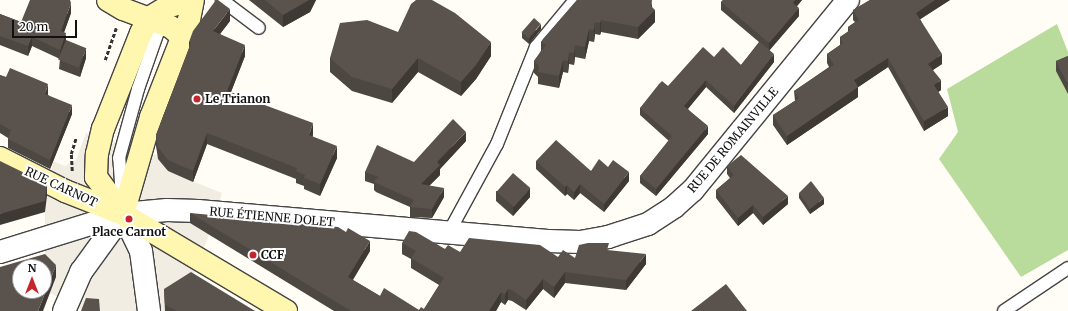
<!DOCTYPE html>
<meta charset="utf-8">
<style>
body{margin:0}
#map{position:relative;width:1068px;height:311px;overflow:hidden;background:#fffdf5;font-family:Merriweather,serif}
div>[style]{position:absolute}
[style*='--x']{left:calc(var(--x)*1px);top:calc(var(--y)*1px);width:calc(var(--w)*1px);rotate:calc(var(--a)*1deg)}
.forest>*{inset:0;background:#b9dc9c}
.plaza>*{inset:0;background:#f1ede2}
.path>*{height:2.5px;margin-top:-1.25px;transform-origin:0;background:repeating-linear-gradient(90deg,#333 0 4px,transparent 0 6px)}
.roads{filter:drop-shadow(1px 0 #444) drop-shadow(-1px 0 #444) drop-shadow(0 1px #444) drop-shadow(0 -1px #444)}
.service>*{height:12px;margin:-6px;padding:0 6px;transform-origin:6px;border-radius:6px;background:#fff}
.minor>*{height:22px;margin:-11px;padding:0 11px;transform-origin:11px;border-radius:11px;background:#fff}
.tertiary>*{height:22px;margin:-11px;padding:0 11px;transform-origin:11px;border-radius:11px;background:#fff}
.secondary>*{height:22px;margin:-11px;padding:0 11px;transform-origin:11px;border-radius:11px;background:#fff6b0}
.wall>*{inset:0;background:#4d4742}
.shaded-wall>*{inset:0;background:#3f3936}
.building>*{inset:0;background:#5a524d;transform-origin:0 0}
.dots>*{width:11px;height:11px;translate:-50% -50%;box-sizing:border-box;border:2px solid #fff;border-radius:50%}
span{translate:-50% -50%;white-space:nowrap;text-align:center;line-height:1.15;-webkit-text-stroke:4px #fff;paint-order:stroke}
.poi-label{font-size:12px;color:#111;font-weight:700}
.left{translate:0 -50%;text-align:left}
.street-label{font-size:12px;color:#111}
.north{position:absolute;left:12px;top:259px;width:40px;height:40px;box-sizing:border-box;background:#fff;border:1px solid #a0a0a0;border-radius:50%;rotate:0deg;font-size:11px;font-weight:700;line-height:16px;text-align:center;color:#111}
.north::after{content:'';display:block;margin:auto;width:14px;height:18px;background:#c4262e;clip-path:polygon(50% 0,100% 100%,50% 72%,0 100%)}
.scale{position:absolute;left:12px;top:20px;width:65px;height:18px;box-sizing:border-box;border:2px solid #111;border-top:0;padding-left:5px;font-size:12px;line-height:14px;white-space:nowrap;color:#111;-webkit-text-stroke:3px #fff;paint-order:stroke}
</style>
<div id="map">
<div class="forest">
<div style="clip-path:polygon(1057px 24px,1068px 52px,1068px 250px,1021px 277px,939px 159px,958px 132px,947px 89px)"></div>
</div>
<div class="plaza">
<div style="clip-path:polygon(86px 133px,157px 155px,161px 162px,168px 167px,167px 171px,222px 193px,209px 235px,191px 281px,165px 311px,84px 311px,50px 293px,56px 277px,45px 266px,45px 212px,53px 161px,65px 166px,76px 160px)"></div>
</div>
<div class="path">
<div style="--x:105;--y:60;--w:34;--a:-71"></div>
<div style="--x:72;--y:171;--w:17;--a:-93"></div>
<div style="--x:71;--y:154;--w:17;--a:-73"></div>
</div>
<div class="roads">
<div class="service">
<div style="--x:222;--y:0;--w:46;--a:37.1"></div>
<div style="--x:122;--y:197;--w:39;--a:-94"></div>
<div style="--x:119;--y:158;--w:72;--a:-74.6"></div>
<div style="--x:138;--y:89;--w:60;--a:-70.7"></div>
<div style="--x:158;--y:32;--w:9;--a:-63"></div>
<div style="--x:162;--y:24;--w:5;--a:-37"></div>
<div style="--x:449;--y:232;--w:100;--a:-61.4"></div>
<div style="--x:497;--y:144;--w:105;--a:-68.1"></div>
<div style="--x:536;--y:47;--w:61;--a:-50.3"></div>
<div style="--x:1004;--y:311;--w:77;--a:-33.9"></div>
</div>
<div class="minor">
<div style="--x:64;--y:311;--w:43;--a:-66.4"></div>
<div style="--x:81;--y:272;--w:72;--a:-54.1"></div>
<div style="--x:123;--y:214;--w:44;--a:-5.2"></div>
<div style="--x:167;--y:210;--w:31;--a:2"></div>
<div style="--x:198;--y:211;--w:351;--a:4.9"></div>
<div style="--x:548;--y:241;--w:32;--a:2"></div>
<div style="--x:580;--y:242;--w:28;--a:-10"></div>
<div style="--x:608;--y:237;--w:42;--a:-18"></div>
<div style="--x:648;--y:224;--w:31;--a:-33"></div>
<div style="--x:674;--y:207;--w:25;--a:-42"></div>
<div style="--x:693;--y:190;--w:245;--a:-50.8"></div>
</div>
<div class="tertiary">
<div style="--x:0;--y:252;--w:129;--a:-17.2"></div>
<div style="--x:123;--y:214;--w:41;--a:64.1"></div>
<div style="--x:141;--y:251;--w:61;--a:82.4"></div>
</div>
<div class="secondary">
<div style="--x:108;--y:0;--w:17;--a:31"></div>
<div style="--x:123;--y:9;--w:51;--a:20.6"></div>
<div style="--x:171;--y:27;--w:13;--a:42"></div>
<div style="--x:0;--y:158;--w:73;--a:26.9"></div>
<div style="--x:65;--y:191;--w:62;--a:21.6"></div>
<div style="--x:123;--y:214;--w:190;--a:30.8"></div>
<div style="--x:123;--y:214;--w:46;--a:-126.1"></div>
<div style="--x:96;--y:177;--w:23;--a:-88"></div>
<div style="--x:97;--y:154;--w:26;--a:-77"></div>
<div style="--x:103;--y:129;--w:103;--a:-68.4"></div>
<div style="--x:141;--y:33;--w:17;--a:-62"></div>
<div style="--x:149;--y:18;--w:21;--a:-31"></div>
<div style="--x:167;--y:7;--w:24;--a:-17"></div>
<div style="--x:123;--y:214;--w:101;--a:-73.9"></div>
<div style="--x:151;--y:117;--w:104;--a:-68.6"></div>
<div style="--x:189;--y:20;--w:20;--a:-79"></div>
</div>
</div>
<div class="wall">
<div style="clip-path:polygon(249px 0,316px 0,310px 12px,283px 27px)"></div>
<div style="clip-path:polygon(577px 0,652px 7px,655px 22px,638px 39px,601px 32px,600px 35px,595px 34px,594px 42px,589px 41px,585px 59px,575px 57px,574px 65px,569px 64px,568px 73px,563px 72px,559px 88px,538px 84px,538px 77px,534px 73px,534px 61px,541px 51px,541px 42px)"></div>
<div style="clip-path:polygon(723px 0,802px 0,797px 6px,799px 16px,769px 50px,774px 62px,734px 113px,706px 87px,688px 109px,708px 134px,656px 196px,640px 183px,640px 176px,669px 141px,640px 115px,640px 108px,668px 86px,714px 57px,741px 65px,759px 42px,721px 10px,721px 2px)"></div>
<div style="clip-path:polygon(870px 0,950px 0,920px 19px,942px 64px,933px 70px,941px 90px,938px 92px,948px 116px,924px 131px,888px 67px,858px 87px,858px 97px,787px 145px,773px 125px,773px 115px,795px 101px,794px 91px,829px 67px,827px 63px,827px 54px,840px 45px,840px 37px,848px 32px,848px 27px,855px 22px,853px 20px,853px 10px)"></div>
<div style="clip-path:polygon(71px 13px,64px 32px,66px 41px,86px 58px,80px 77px,59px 69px,60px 59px,32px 46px,28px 56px,0 45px,0 14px,21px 22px)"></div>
<div style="clip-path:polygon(230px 21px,220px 34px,245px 56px,231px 92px,313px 135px,312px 136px,337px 158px,320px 196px,304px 189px,304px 186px,296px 183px,296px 179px,207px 144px,193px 182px,168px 171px,158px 159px,156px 146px,156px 135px,189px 48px,189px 42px)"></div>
<div style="clip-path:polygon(541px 29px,529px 44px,522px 38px,522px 33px)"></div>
<div style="clip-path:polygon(398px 32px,491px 56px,476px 79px,461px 96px,418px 72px,392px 103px,352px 91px,330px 72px,330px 58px)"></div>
<div style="clip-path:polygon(1068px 56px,1068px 94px,1056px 71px,1056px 61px)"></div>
<div style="clip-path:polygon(0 75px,48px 93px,48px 95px,72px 114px,50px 169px,8px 148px,8px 138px,0 133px)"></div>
<div style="clip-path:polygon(466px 141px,440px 169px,440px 175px,429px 186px,444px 197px,432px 218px,410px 217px,410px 207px,376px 192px,374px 190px,374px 184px,365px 181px,365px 172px,414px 162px)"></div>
<div style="clip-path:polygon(536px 161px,591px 171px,608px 167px,629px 181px,604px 212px,580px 193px,574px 200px,567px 194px,565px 196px,536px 169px)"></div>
<div style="clip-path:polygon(727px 166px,788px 204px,763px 225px,753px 213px,738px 226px,716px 198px,716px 190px,730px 178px,727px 174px)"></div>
<div style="clip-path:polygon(496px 191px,530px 197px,513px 216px,496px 201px)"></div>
<div style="clip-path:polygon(799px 193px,824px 204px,810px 214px,799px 198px)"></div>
<div style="clip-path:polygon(190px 213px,370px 251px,353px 280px,380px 296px,419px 310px,424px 309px,439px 285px,411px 268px,411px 259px,402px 254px,402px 243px,445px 249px,460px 252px,575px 258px,609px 251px,646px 264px,626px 290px,565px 283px,554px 298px,543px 289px,526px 310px,512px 301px,508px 300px,505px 305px,501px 302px,496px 311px,334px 311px,190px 223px)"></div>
<div style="clip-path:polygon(164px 289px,255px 311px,165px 311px)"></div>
</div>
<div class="shaded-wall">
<div style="clip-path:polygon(309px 0,316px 0,310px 12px,283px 27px,283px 15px)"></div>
<div style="clip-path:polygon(652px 0,652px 11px,655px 10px,655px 22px,638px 39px,638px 27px,651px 6px)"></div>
<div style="clip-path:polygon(795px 0,802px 0,793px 11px,793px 3px)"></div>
<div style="clip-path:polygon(935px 0,950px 0,916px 22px,916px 13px)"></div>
<div style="clip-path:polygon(71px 3px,71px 13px,61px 41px,61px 31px)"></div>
<div style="clip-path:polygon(799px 8px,799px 16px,769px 51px,769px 43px)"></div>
<div style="clip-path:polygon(230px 9px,230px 21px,213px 43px,213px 31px)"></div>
<div style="clip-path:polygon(601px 20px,601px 32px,600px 35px,600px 23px)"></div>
<div style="clip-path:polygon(595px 22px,595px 34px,594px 42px,594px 30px)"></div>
<div style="clip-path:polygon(541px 24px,541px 29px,529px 44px,529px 39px)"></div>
<div style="clip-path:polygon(589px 29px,589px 41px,585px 59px,585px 47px)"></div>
<div style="clip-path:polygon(66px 33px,66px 43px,60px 59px,60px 50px)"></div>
<div style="clip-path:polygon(32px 37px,32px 46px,28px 56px,28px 46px)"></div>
<div style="clip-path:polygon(491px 42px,491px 56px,476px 79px,461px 96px,461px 82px)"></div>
<div style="clip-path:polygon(245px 45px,245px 56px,227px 102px,227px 91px)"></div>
<div style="clip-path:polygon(575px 45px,575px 57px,574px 65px,574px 53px)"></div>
<div style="clip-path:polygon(86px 48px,86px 58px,80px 77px,80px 67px)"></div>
<div style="clip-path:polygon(569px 52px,569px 64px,568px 73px,568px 61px)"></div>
<div style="clip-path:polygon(774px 54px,774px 62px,734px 113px,734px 106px)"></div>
<div style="clip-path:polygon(942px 54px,942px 64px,928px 73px,928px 64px)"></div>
<div style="clip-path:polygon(418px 58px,418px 72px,392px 103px,392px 89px)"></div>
<div style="clip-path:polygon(888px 58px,888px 67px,854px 90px,854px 80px)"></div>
<div style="clip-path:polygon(563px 60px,563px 72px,559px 88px,559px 76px)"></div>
<div style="clip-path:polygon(706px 80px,706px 87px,684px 113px,684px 106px)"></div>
<div style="clip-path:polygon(941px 80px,941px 90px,934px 95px,934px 85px)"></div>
<div style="clip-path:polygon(48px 84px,48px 93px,45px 103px,45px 94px)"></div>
<div style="clip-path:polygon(858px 87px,858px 97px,787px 145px,787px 136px)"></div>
<div style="clip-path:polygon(72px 105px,72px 114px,50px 169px,50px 160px)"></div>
<div style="clip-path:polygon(948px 107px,948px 116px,924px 131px,924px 121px)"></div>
<div style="clip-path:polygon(313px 123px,313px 135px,309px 146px,309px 135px)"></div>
<div style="clip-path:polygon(708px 126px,708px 134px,656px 196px,656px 189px)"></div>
<div style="clip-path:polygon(466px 132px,466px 141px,440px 169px,440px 175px,421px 194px,421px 184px,437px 162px)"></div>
<div style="clip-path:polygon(207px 133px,207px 144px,193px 182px,193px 171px)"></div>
<div style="clip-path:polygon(337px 146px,337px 158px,320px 196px,320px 184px)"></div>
<div style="clip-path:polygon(629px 172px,629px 181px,604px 212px,604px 204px)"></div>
<div style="clip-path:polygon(47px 184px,47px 196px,45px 212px,0 225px,0 214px)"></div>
<div style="clip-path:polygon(580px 184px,580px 193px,574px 200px,574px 192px)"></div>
<div style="clip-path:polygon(567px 185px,567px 194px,565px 196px,565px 187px)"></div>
<div style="clip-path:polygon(444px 188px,444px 197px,432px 218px,432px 209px)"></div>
<div style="clip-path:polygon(530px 188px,530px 197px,513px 216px,513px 207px)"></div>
<div style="clip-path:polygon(788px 196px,788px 204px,763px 225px,763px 217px)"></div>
<div style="clip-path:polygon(824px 198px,824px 204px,810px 214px,810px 209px)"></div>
<div style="clip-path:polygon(753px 205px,753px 213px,738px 226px,738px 218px)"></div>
<div style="clip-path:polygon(370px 241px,370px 251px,348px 287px,348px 277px)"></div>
<div style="clip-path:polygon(646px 254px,646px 264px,626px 290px,626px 280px)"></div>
<div style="clip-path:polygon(56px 265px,56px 277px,43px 311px,38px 311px)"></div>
<div style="clip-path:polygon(565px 272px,565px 283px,554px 298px,554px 287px)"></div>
<div style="clip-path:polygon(543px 279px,543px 289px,526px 310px,526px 300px)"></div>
<div style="clip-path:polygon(508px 289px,508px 300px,505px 305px,505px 294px)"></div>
<div style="clip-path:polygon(501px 292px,501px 302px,496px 311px,489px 311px)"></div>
</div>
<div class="building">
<div style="clip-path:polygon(30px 0,70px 0,71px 3px,61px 31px,66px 33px,60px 50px,32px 37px,28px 46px,0 36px,0 14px,21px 22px)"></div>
<div style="clip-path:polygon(216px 0,218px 0,230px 9px,213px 31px,245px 45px,227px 91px,313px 123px,309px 135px,337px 146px,320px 184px,304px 178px,305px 175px,296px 171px,297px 168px,207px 133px,193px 171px,168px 160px,158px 147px,156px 135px,191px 43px,189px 42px,193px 31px)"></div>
<div style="clip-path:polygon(265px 0,309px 0,283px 15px)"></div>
<div style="clip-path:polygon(416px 0,432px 0,455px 13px,491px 42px,476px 65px,461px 82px,418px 58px,392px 89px,352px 77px,330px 58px,340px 23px,367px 20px,398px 32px,411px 4px)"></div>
<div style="clip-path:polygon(577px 0,652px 0,651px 6px,655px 10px,638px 27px,601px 20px,600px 23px,595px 22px,594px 30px,589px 29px,585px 47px,575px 45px,574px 53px,569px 52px,568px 61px,563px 60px,559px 76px,538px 72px,539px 66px,534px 61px,546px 45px,541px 42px,543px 39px)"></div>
<div style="clip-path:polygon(723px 0,795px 0,793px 3px,799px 8px,769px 43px,721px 2px)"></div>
<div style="clip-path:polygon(870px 0,935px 0,916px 13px,942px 54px,928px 64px,941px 80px,934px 85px,948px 107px,924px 121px,888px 58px,854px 80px,858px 87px,787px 136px,773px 115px,799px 98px,794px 91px,834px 65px,827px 54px,843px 43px,840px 37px,850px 30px,848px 27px,859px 20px,853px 10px)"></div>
<div style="left:534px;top:18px;width:9px;height:19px;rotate:41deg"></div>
<div style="left:66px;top:40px;width:22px;height:21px;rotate:22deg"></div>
<div style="clip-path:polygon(760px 42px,774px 54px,734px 106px,706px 80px,684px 106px,708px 126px,656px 189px,640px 176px,672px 136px,640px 108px,659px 84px,662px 81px,668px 86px,703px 47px,714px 57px,723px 47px,741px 65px)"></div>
<div style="clip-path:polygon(1068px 56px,1068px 85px,1056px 61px)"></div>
<div style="clip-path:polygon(10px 68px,48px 84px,45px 94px,72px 105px,50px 160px,8px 139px,11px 130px,0 124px,0 75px,6px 77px)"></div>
<div style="clip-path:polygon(453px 119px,466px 132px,437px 162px,440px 165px,421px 184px,444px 188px,432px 209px,410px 207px,414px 200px,376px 183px,374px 181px,379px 177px,365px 172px,377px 145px,414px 162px)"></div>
<div style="clip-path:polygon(556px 140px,591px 171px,599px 159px,608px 167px,613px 160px,629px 172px,604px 204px,580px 184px,574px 192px,567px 185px,565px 187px,536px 161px)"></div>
<div style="clip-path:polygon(741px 155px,788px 196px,763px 217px,753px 205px,738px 218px,716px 190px,734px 175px,727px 166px)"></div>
<div style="clip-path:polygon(0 161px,47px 184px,45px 201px,0 214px)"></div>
<div style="left:513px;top:173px;width:23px;height:25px;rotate:41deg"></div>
<div style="clip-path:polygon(811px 181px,824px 198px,810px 209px,799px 193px)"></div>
<div style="clip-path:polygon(190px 213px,338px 227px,346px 232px,348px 228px,370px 241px,348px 277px,380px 296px,384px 288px,419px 310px,421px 307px,424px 309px,444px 278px,411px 258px,416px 251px,402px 243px,409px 231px,416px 232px,445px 249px,448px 245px,460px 252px,469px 238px,540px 245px,558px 257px,563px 250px,575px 258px,579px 245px,588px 243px,609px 243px,607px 250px,646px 254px,626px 280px,565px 272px,554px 287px,543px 279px,526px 300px,512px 290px,508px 289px,505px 294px,501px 292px,489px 311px,351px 311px)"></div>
<div style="clip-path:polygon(evenodd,45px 254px,56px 265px,38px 311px,0 311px,0 267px,45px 254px,20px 267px,44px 267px,44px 291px,20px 291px,20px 267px)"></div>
<div style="clip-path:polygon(191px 272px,255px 311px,177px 311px,165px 305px,164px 289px)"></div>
<div style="clip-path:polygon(726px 284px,747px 311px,691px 311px)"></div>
<div style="clip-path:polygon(86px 298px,99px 299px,100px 311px,81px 311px)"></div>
</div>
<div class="dots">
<div style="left:197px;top:99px;background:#c4262e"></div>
<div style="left:129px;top:219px;background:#c4262e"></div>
<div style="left:253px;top:255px;background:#c4262e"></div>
</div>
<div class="poi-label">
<span class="left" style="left:205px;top:99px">Le Trianon</span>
<span style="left:129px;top:232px">Place Carnot</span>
<span class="left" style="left:261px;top:255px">CCF</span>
</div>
<div class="street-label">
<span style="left:733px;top:140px;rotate:-50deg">RUE DE ROMAINVILLE</span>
<span style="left:61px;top:187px;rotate:25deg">RUE CARNOT</span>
<span style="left:272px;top:217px;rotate:5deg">RUE ÉTIENNE DOLET</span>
</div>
<div class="north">N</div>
<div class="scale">20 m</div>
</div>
